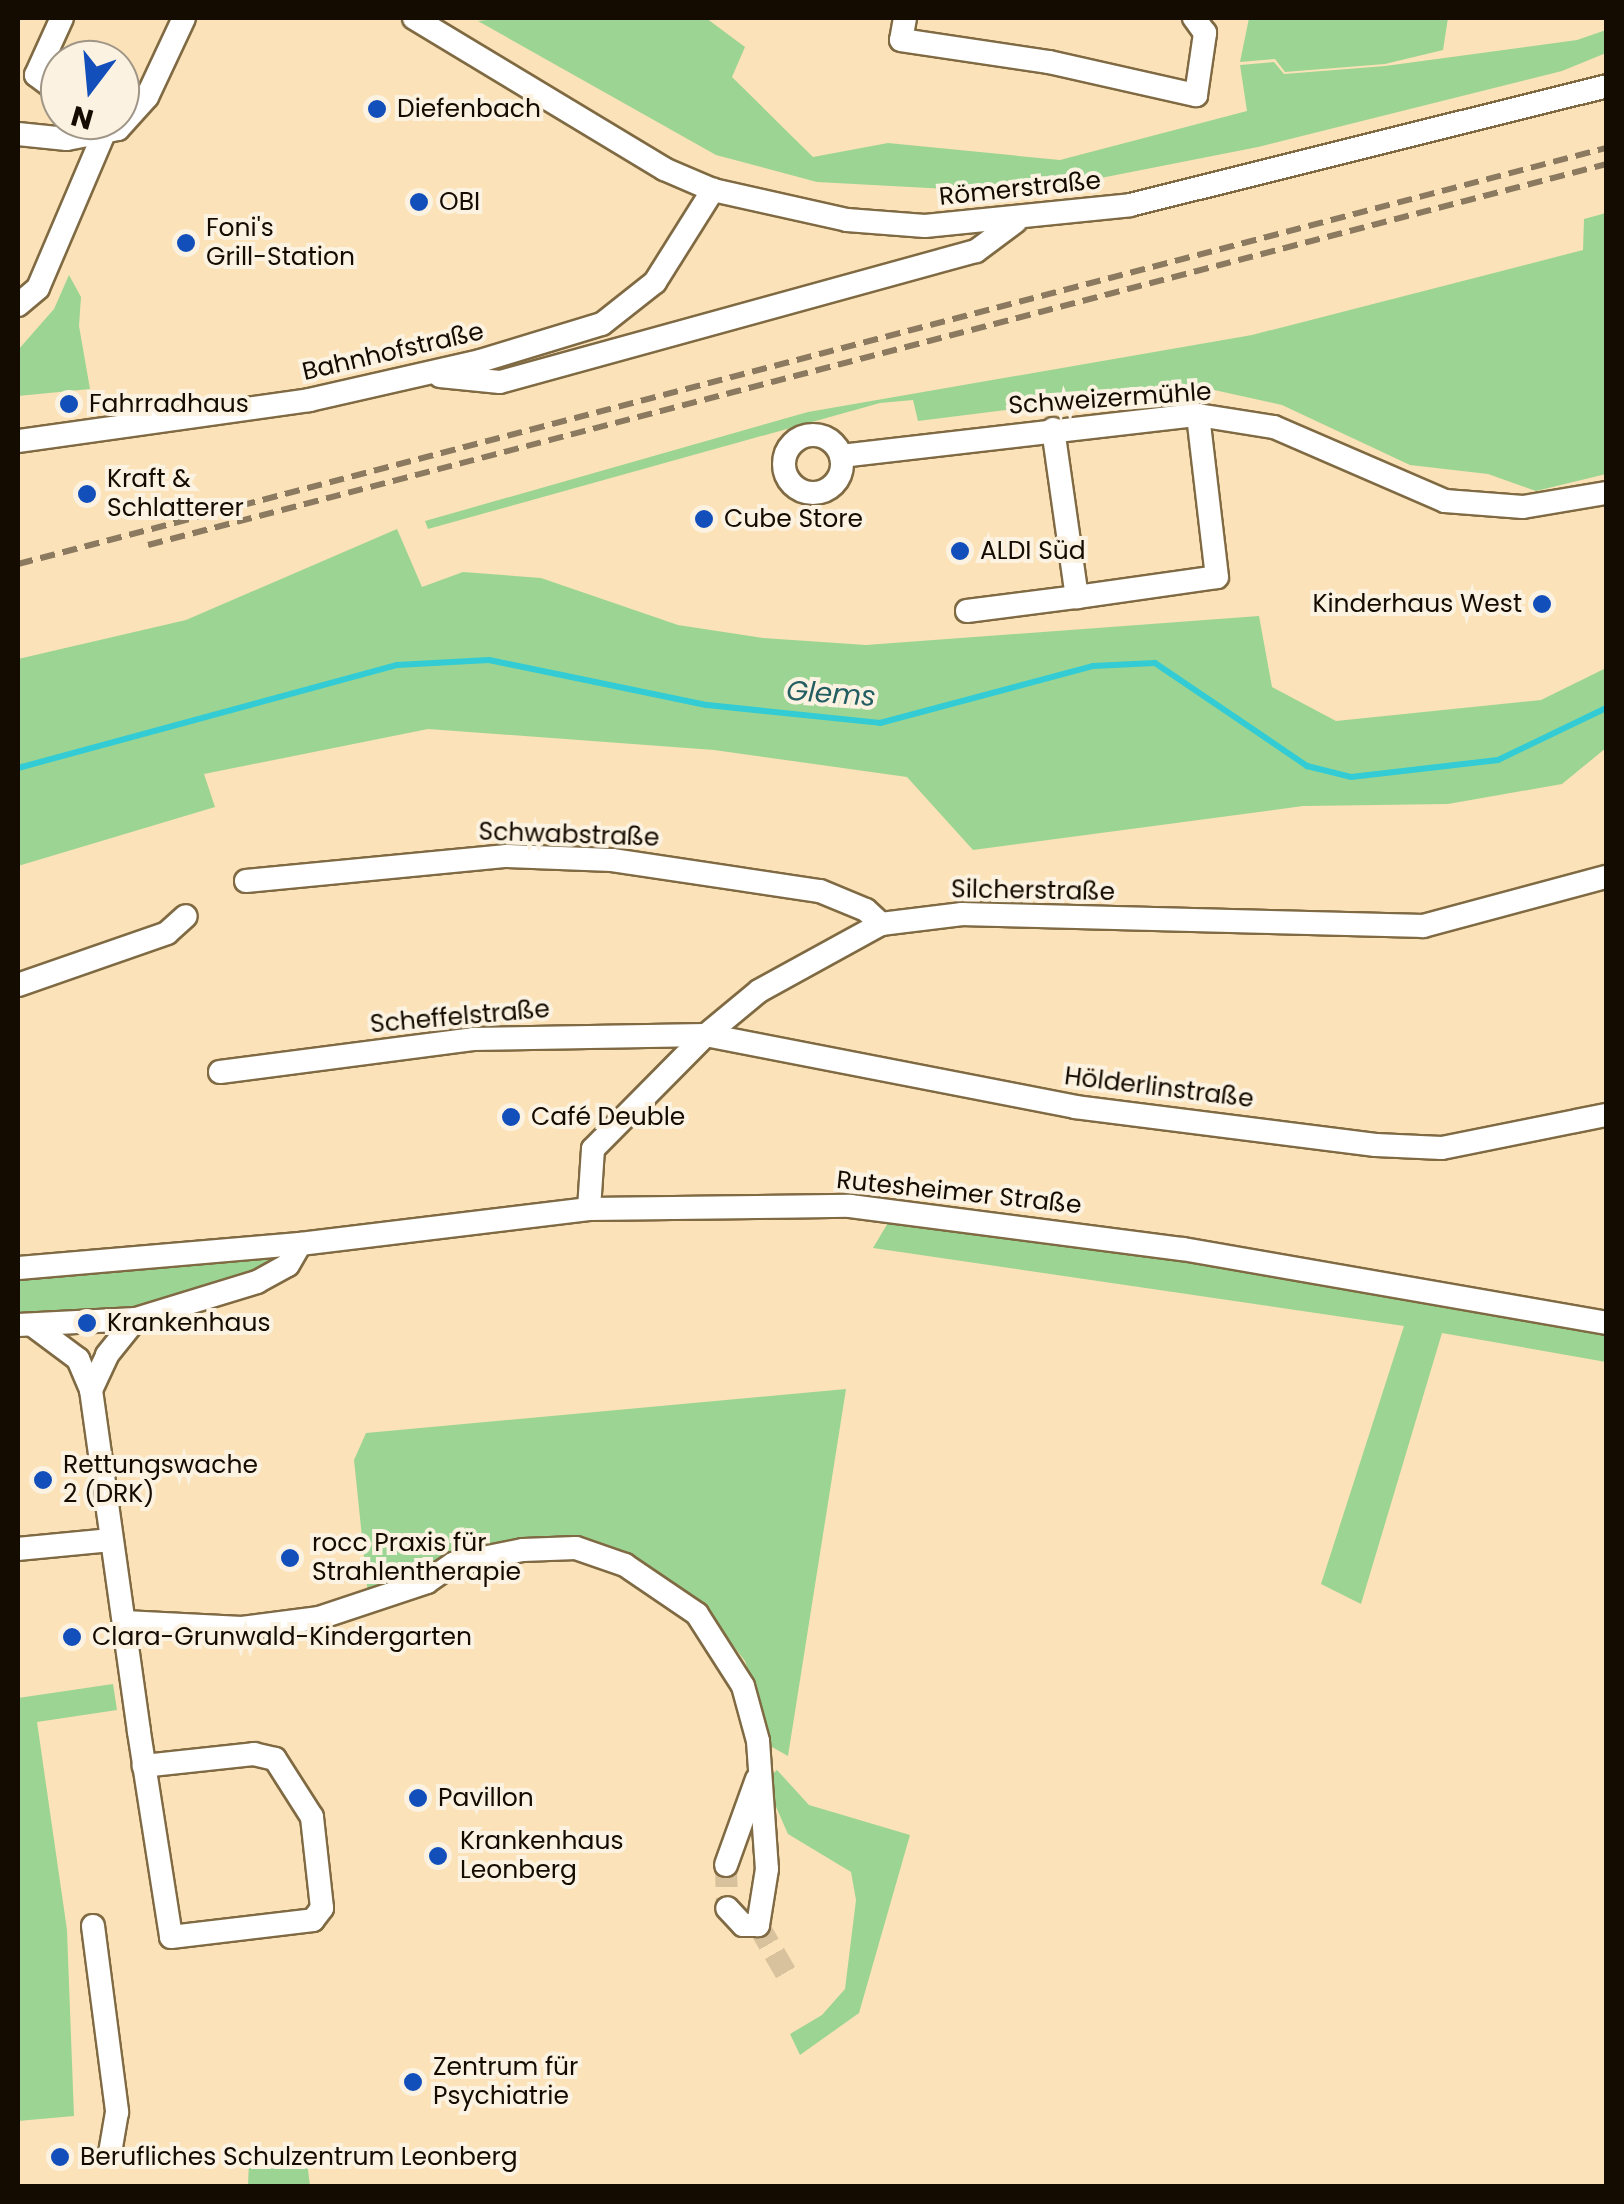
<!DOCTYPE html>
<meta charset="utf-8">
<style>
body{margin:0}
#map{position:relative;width:1624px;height:2204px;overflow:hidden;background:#fbe2b8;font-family:Poppins,sans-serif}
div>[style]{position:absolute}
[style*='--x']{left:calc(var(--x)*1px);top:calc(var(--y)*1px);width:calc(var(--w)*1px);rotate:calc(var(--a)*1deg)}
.green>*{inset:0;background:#9cd593}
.stream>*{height:6px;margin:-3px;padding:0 3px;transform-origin:3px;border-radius:3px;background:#33cbd4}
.minor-tunnel>*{height:22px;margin-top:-11px;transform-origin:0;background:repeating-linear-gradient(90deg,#d8c29d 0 22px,transparent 0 33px)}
.roads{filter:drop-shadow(2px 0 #7f6a43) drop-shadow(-2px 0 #7f6a43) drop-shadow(0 2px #7f6a43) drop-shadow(0 -2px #7f6a43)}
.minor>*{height:22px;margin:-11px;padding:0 11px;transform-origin:11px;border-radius:11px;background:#fff}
.minor>.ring{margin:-11px;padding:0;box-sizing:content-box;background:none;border:22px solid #fff;border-radius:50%}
.rail>*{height:6px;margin-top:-3px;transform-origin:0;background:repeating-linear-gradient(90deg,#8b7a5f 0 15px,transparent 0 23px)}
.dots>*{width:28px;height:28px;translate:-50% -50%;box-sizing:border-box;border:5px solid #fcf2e1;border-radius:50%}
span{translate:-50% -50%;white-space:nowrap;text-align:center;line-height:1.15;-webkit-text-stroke:8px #fcf2e1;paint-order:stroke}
.poi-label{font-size:25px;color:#150c01}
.left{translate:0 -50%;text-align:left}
.right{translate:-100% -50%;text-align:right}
.street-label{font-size:25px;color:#150c01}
.water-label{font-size:28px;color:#235e62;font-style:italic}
.frame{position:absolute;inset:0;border:20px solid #150c01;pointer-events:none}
.north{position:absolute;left:40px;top:40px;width:100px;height:100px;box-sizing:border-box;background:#fcf2e1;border:2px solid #a09687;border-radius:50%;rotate:196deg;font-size:28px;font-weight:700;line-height:40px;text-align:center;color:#150c01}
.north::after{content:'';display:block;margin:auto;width:35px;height:45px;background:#124fbb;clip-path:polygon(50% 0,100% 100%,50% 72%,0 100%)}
</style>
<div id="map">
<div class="green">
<div style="clip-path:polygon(504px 18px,706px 18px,745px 47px,732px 77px,813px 157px,888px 143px,1060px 160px,1247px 111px,1240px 65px,1274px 62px,1284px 74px,1385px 66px,1577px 40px,1606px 30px,1606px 53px,1562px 71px,1258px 147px,1045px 189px,984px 191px,817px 182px,716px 155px,478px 21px)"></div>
<div style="clip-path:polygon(1249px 18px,1448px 18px,1443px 50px,1385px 64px,1285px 72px,1275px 59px,1240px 62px)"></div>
<div style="clip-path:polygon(1606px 213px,1606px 474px,1536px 491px,1488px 474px,1410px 465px,1282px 405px,1196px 386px,918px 421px,913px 400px,880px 403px,428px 529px,425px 521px,808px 412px,1252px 335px,1583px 250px,1584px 219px)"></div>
<div style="clip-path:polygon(69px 275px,81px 297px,79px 326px,90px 389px,18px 396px,18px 350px,54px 309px)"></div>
<div style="clip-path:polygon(397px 529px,422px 587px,463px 572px,541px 578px,678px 625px,763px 638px,866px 645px,1259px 616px,1272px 687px,1336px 721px,1541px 700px,1606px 668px,1606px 748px,1562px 784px,1448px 804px,1303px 806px,973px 850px,907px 777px,714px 750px,428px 729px,204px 774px,215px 807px,18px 866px,18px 659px,186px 620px)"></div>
<div style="clip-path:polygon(889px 1221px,1143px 1255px,1606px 1333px,1606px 1362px,1442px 1333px,1361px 1604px,1321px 1584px,1404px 1326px,873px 1248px)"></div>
<div style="clip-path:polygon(300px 1244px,288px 1265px,167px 1305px,18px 1325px,18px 1268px)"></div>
<div style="clip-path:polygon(846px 1389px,788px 1756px,772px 1747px,745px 1661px,705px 1609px,585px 1541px,557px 1537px,498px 1542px,460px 1552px,368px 1595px,354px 1460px,366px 1433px)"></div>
<div style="clip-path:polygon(113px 1684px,117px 1710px,37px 1722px,67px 1930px,74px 2116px,18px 2121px,18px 1698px)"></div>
<div style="clip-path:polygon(777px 1770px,809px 1805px,910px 1835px,859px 2013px,800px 2055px,790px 2034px,822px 2015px,845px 1989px,856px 1900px,851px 1872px,788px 1834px,769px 1791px,768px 1778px)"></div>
<div style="clip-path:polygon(292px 2153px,307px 2162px,310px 2186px,248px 2186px,249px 2161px)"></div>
</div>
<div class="stream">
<div style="--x:18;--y:768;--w:393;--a:-15.2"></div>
<div style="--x:397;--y:665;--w:92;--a:-3.1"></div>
<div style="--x:489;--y:660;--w:223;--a:11.7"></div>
<div style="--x:707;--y:705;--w:174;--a:5.9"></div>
<div style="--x:880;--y:723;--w:220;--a:-15"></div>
<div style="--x:1093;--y:666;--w:62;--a:-2.8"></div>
<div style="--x:1155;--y:663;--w:184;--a:34.1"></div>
<div style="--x:1307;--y:766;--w:45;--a:14"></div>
<div style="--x:1351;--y:777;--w:148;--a:-6.6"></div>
<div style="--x:1498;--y:760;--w:120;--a:-25.7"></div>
</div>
<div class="minor-tunnel">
<div style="--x:726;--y:1865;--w:43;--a:88.7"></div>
<div style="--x:758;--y:1925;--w:58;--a:59.9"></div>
</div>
<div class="roads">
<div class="minor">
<div style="--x:414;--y:18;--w:292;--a:31.1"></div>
<div style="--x:664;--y:169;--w:53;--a:23.2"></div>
<div style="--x:713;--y:190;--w:137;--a:12.6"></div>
<div style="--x:847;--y:220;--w:78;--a:4.4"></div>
<div style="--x:925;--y:226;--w:206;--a:-5.8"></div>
<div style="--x:1130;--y:205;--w:491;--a:-14"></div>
<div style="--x:905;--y:18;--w:22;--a:100"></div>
<div style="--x:901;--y:40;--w:150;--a:8.5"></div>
<div style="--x:1049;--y:62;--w:151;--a:12.7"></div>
<div style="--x:1196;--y:95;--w:63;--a:-81.7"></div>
<div style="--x:1205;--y:33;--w:19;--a:-126"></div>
<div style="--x:60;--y:93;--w:30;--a:-143"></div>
<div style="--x:36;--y:75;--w:63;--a:-65.5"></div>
<div style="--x:18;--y:134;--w:49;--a:5.8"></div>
<div style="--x:67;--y:139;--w:52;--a:-11.1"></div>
<div style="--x:118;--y:129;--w:43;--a:-47.8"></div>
<div style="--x:147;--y:97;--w:87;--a:-64.9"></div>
<div style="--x:18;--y:305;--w:26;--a:-40"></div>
<div style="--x:38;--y:288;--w:171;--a:-66.9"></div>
<div style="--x:440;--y:376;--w:60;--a:5.7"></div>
<div style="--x:500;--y:382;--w:494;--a:-15.4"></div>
<div style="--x:976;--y:251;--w:49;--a:-36.6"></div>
<div style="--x:1053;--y:429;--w:170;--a:81.9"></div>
<div style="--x:1077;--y:597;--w:141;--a:-8.1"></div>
<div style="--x:1217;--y:577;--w:163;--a:-96.7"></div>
<div class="ring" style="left:784px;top:435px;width:36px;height:36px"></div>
<div style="--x:18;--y:441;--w:294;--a:-8"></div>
<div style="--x:309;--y:400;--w:175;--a:-12.8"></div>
<div style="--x:480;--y:361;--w:127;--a:-16.9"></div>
<div style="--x:602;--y:324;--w:68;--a:-38.4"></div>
<div style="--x:655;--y:282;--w:109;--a:-57.8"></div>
<div style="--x:841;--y:456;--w:359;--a:-6.6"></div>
<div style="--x:1198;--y:415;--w:77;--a:9"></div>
<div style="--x:1274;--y:427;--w:186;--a:23.4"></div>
<div style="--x:1445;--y:501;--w:78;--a:4.4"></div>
<div style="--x:1523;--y:507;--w:84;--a:-9.6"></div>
<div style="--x:967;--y:611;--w:111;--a:-7.3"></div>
<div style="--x:246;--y:881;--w:262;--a:-5.5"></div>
<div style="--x:507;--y:856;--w:105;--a:2.2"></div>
<div style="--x:612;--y:860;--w:210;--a:8.5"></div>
<div style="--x:820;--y:891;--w:50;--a:22.4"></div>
<div style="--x:866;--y:910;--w:21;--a:43"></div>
<div style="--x:18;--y:985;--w:158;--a:-19.2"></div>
<div style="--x:167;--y:933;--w:25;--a:-42"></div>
<div style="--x:220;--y:1072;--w:255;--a:-7.4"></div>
<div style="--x:473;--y:1039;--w:233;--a:-1"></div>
<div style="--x:706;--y:1035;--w:376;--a:11"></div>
<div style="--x:1075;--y:1107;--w:303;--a:7.2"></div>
<div style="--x:1376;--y:1145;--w:66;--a:2.6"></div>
<div style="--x:1442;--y:1148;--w:167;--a:-11.4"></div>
<div style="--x:589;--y:1209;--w:60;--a:-86.2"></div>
<div style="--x:593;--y:1149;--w:161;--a:-45.3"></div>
<div style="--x:706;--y:1035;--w:69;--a:-39.7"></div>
<div style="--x:759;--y:991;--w:139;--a:-28.8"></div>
<div style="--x:881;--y:924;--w:82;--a:-7"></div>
<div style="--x:962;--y:914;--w:461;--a:1.5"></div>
<div style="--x:1423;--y:926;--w:189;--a:-15"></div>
<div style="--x:18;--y:1268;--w:283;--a:-4.9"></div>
<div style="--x:300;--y:1244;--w:291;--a:-6.9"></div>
<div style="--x:589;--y:1209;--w:261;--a:-0.7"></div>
<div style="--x:850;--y:1206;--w:336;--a:7.4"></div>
<div style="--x:1183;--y:1249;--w:429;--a:9.9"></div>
<div style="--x:18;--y:1325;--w:118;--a:-2.9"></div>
<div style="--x:136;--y:1319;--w:127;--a:-17"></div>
<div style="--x:257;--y:1282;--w:35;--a:-29"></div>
<div style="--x:288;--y:1265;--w:24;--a:-60"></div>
<div style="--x:35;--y:1327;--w:54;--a:36.7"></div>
<div style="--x:78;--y:1359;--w:34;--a:67"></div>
<div style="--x:91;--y:1390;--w:345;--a:82"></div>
<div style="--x:139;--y:1732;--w:207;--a:81.1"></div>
<div style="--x:171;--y:1937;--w:143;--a:-6.8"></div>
<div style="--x:313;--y:1920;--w:15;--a:-53"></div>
<div style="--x:322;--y:1908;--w:92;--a:-96.3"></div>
<div style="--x:312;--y:1817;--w:69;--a:-122.5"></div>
<div style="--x:275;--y:1759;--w:22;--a:-167"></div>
<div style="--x:254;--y:1754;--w:111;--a:173.8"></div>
<div style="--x:91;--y:1390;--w:38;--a:-65"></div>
<div style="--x:107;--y:1355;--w:46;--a:-51.1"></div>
<div style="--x:18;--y:1549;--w:93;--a:-5.5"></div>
<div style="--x:124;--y:1622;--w:118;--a:2.9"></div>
<div style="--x:242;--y:1628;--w:78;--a:-7.4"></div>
<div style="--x:319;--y:1618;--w:114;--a:-18.4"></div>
<div style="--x:427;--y:1582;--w:32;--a:-35"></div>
<div style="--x:453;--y:1564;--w:71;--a:-11.3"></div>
<div style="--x:523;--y:1550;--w:53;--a:-2.2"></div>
<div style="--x:576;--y:1548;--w:52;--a:19.1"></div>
<div style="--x:625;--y:1565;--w:87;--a:34.2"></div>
<div style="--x:697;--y:1614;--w:85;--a:57.4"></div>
<div style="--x:743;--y:1686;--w:57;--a:74.7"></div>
<div style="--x:758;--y:1741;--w:128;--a:86"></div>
<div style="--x:767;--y:1869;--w:57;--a:99.1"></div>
<div style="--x:758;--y:1925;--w:15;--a:180"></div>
<div style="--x:743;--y:1925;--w:23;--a:-133"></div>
<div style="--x:726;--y:1865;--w:91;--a:-70.2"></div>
<div style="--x:93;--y:1926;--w:188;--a:82.6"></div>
<div style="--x:117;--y:2112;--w:42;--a:99.7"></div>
</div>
</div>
<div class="rail">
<div style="--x:148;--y:545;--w:1507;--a:-14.64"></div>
<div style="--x:18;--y:564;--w:1642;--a:-14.68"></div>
</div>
<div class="dots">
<div style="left:377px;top:109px;background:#124fbb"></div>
<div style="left:419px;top:202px;background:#124fbb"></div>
<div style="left:186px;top:243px;background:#124fbb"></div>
<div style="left:69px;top:404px;background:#124fbb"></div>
<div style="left:87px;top:494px;background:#124fbb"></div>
<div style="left:704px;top:519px;background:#124fbb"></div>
<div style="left:960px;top:551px;background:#124fbb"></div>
<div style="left:1542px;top:604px;background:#124fbb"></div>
<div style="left:511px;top:1117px;background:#124fbb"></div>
<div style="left:87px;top:1323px;background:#124fbb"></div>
<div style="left:43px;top:1480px;background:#124fbb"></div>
<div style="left:290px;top:1558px;background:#124fbb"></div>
<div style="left:72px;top:1637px;background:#124fbb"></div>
<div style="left:418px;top:1798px;background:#124fbb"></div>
<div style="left:438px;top:1856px;background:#124fbb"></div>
<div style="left:413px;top:2082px;background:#124fbb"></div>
<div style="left:60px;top:2157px;background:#124fbb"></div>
</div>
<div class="poi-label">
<span class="left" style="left:397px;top:109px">Diefenbach</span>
<span class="left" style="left:439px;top:202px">OBI</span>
<span class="left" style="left:206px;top:243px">Foni's<br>Grill-Station</span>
<span class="left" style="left:89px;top:404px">Fahrradhaus</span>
<span class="left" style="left:107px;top:494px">Kraft &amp;<br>Schlatterer</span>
<span class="left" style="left:724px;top:519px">Cube Store</span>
<span class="left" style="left:980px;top:551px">ALDI Süd</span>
<span class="right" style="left:1522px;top:604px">Kinderhaus West</span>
<span class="left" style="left:531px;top:1117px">Café Deuble</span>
<span class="left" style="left:107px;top:1323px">Krankenhaus</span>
<span class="left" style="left:63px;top:1480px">Rettungswache<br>2 (DRK)</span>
<span class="left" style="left:312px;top:1558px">rocc Praxis für<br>Strahlentherapie</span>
<span class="left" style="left:92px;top:1637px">Clara-Grunwald-Kindergarten</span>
<span class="left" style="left:438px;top:1798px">Pavillon</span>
<span class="left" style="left:460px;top:1856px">Krankenhaus<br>Leonberg</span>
<span class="left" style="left:433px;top:2082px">Zentrum für<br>Psychiatrie</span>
<span class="left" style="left:80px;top:2157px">Berufliches Schulzentrum Leonberg</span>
</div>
<div class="street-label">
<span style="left:1020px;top:189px;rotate:-6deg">Römerstraße</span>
<span style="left:393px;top:352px;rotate:-13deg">Bahnhofstraße</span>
<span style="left:1110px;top:399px;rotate:-4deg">Schweizermühle</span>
<span style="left:569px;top:835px;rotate:2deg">Schwabstraße</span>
<span style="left:1033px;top:891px;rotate:1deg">Silcherstraße</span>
<span style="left:460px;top:1017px;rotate:-5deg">Scheffelstraße</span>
<span style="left:1159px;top:1088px;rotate:7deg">Hölderlinstraße</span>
<span style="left:959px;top:1193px;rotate:6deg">Rutesheimer Straße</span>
</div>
<div class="water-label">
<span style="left:831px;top:694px;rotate:4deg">Glems</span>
</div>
<div class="frame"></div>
<div class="north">N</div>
</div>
